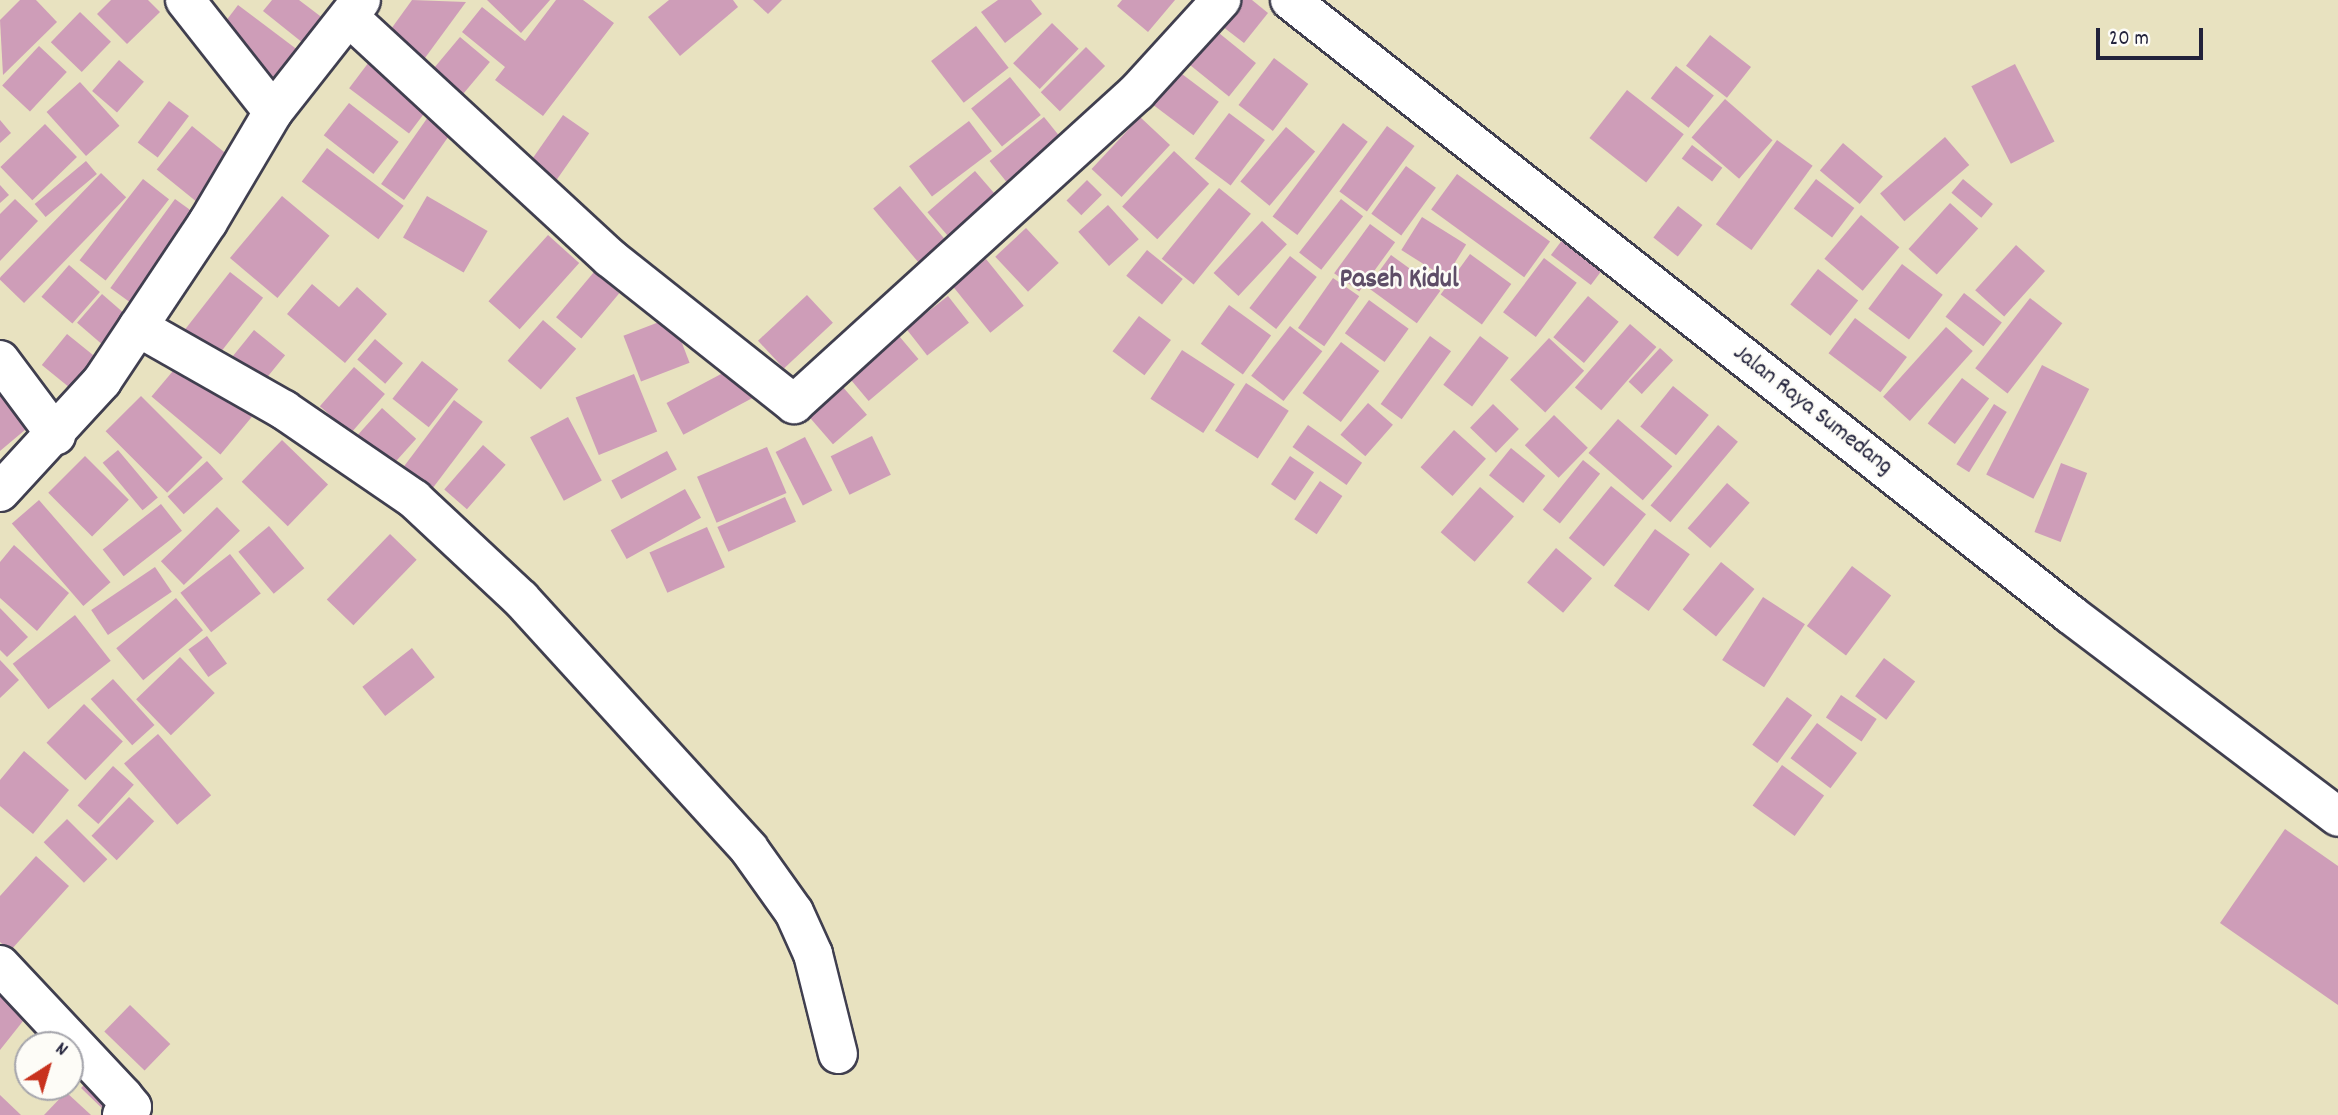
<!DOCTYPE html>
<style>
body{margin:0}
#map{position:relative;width:2338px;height:1115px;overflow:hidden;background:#e8e2c0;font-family:Dekko,sans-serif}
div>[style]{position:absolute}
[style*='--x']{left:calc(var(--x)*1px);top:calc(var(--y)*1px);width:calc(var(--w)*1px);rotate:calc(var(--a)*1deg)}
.building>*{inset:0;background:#ce9db8;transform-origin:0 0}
.roads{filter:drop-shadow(2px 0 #403f4f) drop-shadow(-2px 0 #403f4f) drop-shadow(0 2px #403f4f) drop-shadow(0 -2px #403f4f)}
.street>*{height:38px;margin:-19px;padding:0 19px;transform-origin:19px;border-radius:19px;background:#fff}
.highway>*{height:38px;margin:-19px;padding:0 19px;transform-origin:19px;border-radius:19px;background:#fff}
span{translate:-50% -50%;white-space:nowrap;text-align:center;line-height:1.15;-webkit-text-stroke:5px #fdfcf7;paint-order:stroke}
.street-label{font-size:24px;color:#22223b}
.quarter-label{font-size:28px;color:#5e4d67;font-weight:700}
.north{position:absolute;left:14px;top:1031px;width:70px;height:70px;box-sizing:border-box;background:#fdfcf7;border:2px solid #a5a5ac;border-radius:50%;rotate:37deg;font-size:19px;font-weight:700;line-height:28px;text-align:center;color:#22223b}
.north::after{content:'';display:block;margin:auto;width:24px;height:32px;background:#c8321e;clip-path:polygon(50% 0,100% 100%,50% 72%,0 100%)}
.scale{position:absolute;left:2096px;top:28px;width:107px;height:32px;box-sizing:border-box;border:4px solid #22223b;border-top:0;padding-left:9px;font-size:21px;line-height:24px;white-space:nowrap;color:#22223b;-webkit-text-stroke:5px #fdfcf7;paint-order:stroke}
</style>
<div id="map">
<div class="building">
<div style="clip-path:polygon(20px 0,36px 0,57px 22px,3px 75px,0 20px)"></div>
<div style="clip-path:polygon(111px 0,148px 0,160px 12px,127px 44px,97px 14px)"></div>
<div style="clip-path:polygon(272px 0,299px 0,328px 22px,308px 47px,263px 11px)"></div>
<div style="clip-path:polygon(412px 0,466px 2px,422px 62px,386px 36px)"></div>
<div style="clip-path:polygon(487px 0,550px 0,521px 33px)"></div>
<div style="clip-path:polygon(556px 0,583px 0,614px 23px,543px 116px,495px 80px,505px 67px,462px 32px,482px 7px,525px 41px)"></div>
<div style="clip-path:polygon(669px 0,733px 0,738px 7px,680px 56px,648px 17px)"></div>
<div style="clip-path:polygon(753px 0,782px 0,768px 14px)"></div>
<div style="clip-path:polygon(998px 0,1031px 0,1042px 14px,1005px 43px,981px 12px)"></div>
<div style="clip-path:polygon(1122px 0,1175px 0,1148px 32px,1117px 6px)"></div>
<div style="clip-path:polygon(1237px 0,1252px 0,1268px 13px,1244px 43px,1218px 23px)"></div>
<div style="left:238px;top:5px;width:79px;height:57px;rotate:37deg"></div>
<div style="left:80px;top:12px;width:43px;height:42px;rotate:44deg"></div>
<div style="left:1052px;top:23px;width:37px;height:56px;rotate:44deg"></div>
<div style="left:976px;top:26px;width:53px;height:57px;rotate:52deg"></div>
<div style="left:1214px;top:29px;width:54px;height:43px;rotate:39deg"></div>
<div style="left:1710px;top:35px;width:52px;height:39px;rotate:38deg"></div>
<div style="left:460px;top:37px;width:39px;height:57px;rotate:40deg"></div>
<div style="left:39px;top:46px;width:38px;height:54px;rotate:43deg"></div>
<div style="left:1086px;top:47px;width:27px;height:64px;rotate:45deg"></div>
<div style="left:375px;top:54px;width:75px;height:43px;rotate:37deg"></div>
<div style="left:1274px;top:58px;width:43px;height:59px;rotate:37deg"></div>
<div style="left:119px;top:60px;width:33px;height:41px;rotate:41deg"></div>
<div style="left:2015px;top:64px;width:87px;height:49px;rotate:63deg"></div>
<div style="left:1676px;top:66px;width:48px;height:41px;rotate:38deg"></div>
<div style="left:1174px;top:68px;width:56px;height:42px;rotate:37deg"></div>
<div style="left:1010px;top:77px;width:49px;height:50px;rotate:51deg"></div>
<div style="left:80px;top:82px;width:59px;height:45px;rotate:48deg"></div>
<div style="left:1627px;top:90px;width:72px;height:61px;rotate:38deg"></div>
<div style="left:1725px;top:99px;width:63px;height:51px;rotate:41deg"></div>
<div style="left:169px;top:101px;width:25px;height:52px;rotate:37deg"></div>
<div style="left:349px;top:103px;width:63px;height:41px;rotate:38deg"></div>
<div style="left:435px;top:107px;width:28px;height:94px;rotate:35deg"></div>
<div style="left:1229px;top:113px;width:45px;height:57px;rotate:37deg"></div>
<div style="left:563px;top:115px;width:32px;height:65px;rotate:35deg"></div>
<div style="left:1044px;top:117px;width:27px;height:70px;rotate:51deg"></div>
<div style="left:1140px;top:117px;width:41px;height:71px;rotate:43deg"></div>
<div style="clip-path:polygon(0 120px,11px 133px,0 143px)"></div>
<div style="left:969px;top:121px;width:38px;height:75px;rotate:53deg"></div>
<div style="left:1343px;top:123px;width:31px;height:117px;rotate:37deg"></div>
<div style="left:45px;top:124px;width:46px;height:62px;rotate:46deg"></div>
<div style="left:192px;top:126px;width:56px;height:56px;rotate:39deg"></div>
<div style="left:1387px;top:126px;width:34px;height:81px;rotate:36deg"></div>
<div style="left:1286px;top:127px;width:38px;height:71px;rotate:40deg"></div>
<div style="left:1945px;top:137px;width:37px;height:86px;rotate:49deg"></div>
<div style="left:1777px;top:140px;width:44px;height:104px;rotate:36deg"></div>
<div style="left:1843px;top:143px;width:52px;height:36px;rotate:40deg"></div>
<div style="left:1692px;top:145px;width:38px;height:17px;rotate:37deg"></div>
<div style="left:327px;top:148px;width:96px;height:42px;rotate:37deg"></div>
<div style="left:1174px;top:151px;width:48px;height:76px;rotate:43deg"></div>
<div style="left:86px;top:161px;width:17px;height:67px;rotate:50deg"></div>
<div style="left:1406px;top:166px;width:37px;height:59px;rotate:36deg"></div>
<div style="left:975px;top:171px;width:32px;height:63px;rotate:49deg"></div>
<div style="left:101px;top:173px;width:35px;height:147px;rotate:44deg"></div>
<div style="left:1457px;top:174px;width:115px;height:44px;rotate:36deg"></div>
<div style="left:143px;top:179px;width:33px;height:103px;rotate:38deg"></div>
<div style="left:1816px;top:179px;width:48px;height:37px;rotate:37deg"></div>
<div style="left:1963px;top:179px;width:39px;height:18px;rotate:40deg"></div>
<div style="left:1087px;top:180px;width:21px;height:29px;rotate:45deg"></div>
<div style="clip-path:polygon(0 185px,9px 195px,0 203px)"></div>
<div style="left:900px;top:186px;width:70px;height:35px;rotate:50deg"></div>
<div style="left:1219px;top:188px;width:41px;height:91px;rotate:39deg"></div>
<div style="left:282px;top:196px;width:62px;height:81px;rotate:40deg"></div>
<div style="left:427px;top:196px;width:70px;height:48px;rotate:30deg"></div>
<div style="clip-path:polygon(15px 199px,38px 221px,0 261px,0 214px)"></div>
<div style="left:175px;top:199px;width:29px;height:110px;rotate:36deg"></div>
<div style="left:1341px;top:199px;width:28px;height:68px;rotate:38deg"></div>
<div style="left:1950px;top:203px;width:38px;height:62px;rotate:42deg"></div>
<div style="left:1108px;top:205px;width:46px;height:40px;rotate:48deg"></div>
<div style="left:1678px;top:206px;width:31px;height:40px;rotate:38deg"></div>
<div style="left:1861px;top:215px;width:50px;height:57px;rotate:40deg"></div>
<div style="left:1422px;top:217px;width:52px;height:39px;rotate:32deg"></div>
<div style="left:1262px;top:221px;width:34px;height:71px;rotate:43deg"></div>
<div style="left:1370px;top:224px;width:31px;height:61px;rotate:36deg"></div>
<div style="left:1026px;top:228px;width:48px;height:42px;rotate:47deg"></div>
<div style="left:1569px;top:231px;width:50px;height:30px;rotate:37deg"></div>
<div style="left:548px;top:235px;width:42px;height:89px;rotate:42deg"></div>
<div style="left:2016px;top:245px;width:39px;height:61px;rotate:42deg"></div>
<div style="left:1147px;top:250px;width:46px;height:33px;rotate:39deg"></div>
<div style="left:1470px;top:254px;width:51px;height:50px;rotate:36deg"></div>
<div style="left:1391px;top:255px;width:61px;height:40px;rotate:36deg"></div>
<div style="left:1290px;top:256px;width:34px;height:66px;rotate:38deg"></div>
<div style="left:1544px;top:258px;width:41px;height:68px;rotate:37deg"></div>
<div style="left:986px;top:259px;width:60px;height:43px;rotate:51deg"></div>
<div style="left:1902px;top:264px;width:51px;height:56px;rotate:37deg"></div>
<div style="left:69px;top:265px;width:41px;height:42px;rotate:41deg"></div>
<div style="left:1818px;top:269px;width:51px;height:45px;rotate:38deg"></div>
<div style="left:230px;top:272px;width:42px;height:75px;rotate:38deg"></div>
<div style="left:594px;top:272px;width:33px;height:59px;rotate:40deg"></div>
<div style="left:1333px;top:278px;width:32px;height:61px;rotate:35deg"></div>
<div style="clip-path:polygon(312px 284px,339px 307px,357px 287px,387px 314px,345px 363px,287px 314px)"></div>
<div style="left:1964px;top:293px;width:48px;height:30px;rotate:38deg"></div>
<div style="left:102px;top:294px;width:38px;height:38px;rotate:41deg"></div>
<div style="left:807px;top:295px;width:38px;height:67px;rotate:47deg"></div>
<div style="left:948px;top:296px;width:34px;height:53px;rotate:52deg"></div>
<div style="left:1588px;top:296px;width:40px;height:54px;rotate:40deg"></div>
<div style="left:2030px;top:298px;width:41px;height:89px;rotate:38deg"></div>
<div style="left:1369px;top:300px;width:49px;height:41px;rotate:36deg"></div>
<div style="left:1229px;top:305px;width:52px;height:48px;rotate:36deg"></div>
<div style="left:1139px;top:316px;width:40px;height:44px;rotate:37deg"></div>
<div style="left:672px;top:317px;width:49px;height:52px;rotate:69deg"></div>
<div style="left:1855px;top:318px;width:65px;height:44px;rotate:37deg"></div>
<div style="left:543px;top:320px;width:44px;height:54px;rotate:41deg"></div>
<div style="left:1630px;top:324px;width:35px;height:84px;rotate:41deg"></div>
<div style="left:1290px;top:326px;width:41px;height:63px;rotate:38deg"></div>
<div style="left:1946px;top:327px;width:36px;height:94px;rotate:42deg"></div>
<div style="left:254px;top:330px;width:40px;height:44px;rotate:39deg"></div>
<div style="left:894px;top:330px;width:38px;height:65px;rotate:50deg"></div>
<div style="left:67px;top:334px;width:49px;height:40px;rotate:39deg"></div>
<div style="left:1430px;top:336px;width:26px;height:84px;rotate:36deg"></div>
<div style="left:1480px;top:336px;width:36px;height:61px;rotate:37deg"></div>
<div style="left:1549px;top:338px;width:48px;height:57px;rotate:43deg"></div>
<div style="left:375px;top:339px;width:37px;height:27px;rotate:41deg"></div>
<div style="left:1341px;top:342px;width:48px;height:64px;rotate:37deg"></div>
<div style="left:1660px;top:348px;width:18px;height:46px;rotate:43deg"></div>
<div style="left:1182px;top:350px;width:63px;height:58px;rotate:33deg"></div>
<div style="left:183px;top:359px;width:90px;height:49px;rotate:40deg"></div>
<div style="left:422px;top:361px;width:46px;height:48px;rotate:38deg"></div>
<div style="left:738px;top:365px;width:36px;height:81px;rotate:62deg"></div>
<div style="left:2042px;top:365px;width:53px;height:123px;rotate:27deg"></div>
<div style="left:354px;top:367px;width:41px;height:52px;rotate:41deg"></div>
<div style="left:634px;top:374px;width:62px;height:63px;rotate:68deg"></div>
<div style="left:1962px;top:378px;width:34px;height:57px;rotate:37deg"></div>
<div style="left:1246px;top:383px;width:51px;height:57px;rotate:33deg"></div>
<div style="left:842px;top:386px;width:38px;height:45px;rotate:49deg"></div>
<div style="left:1673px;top:386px;width:46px;height:52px;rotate:39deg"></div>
<div style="clip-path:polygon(0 388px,38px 419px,0 451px)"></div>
<div style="left:141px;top:396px;width:87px;height:50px;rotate:45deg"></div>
<div style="left:454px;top:400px;width:36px;height:98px;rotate:37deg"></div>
<div style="left:1368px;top:403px;width:33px;height:42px;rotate:41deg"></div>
<div style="left:1493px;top:404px;width:36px;height:33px;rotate:44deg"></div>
<div style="left:1994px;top:404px;width:15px;height:71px;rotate:32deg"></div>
<div style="left:382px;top:408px;width:46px;height:45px;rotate:42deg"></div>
<div style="left:1554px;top:415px;width:47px;height:42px;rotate:44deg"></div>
<div style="left:568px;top:417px;width:72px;height:43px;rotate:62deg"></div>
<div style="left:1618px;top:419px;width:72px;height:45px;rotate:41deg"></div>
<div style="left:1308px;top:425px;width:66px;height:27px;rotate:35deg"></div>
<div style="left:1718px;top:425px;width:26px;height:105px;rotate:40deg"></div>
<div style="left:1454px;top:430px;width:43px;height:50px;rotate:42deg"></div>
<div style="left:872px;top:436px;width:43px;height:46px;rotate:64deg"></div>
<div style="left:805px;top:437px;width:60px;height:33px;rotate:63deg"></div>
<div style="left:282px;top:440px;width:64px;height:58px;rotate:44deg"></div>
<div style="left:483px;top:445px;width:30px;height:59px;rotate:41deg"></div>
<div style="left:767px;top:447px;width:50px;height:76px;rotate:67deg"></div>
<div style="left:1511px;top:448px;width:44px;height:35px;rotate:39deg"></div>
<div style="left:118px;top:450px;width:62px;height:20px;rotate:50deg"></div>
<div style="left:667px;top:451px;width:21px;height:63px;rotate:62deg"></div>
<div style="left:85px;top:456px;width:62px;height:52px;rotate:45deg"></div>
<div style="left:1290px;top:456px;width:29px;height:34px;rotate:34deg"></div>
<div style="left:1583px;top:460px;width:22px;height:64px;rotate:39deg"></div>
<div style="left:207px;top:461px;width:24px;height:53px;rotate:48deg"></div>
<div style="left:2061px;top:463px;width:28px;height:74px;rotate:21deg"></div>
<div style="left:1320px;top:481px;width:27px;height:46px;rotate:34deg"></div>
<div style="left:1727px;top:483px;width:30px;height:60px;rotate:41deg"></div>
<div style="left:1611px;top:486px;width:45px;height:67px;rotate:39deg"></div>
<div style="left:1480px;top:487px;width:45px;height:60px;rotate:41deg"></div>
<div style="left:685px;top:489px;width:33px;height:85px;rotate:61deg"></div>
<div style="left:785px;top:497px;width:27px;height:74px;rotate:66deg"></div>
<div style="left:39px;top:500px;width:109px;height:36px;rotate:49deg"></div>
<div style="left:161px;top:504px;width:34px;height:74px;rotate:52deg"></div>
<div style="left:217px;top:507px;width:33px;height:78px;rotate:46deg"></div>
<div style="left:269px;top:526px;width:55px;height:40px;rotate:50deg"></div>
<div style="left:707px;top:527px;width:44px;height:63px;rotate:66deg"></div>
<div style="left:1655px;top:529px;width:43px;height:70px;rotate:36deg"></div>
<div style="left:390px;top:534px;width:37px;height:91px;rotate:44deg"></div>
<div style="clip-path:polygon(14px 545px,69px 593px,37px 631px,0 598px,0 562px)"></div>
<div style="left:1556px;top:548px;width:47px;height:45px;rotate:40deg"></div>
<div style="left:230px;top:554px;width:50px;height:63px;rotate:52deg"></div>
<div style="left:1721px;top:562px;width:43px;height:61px;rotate:39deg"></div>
<div style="left:1852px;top:566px;width:49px;height:75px;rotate:37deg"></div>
<div style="left:155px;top:567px;width:30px;height:77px;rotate:56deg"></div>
<div style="left:1763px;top:597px;width:50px;height:75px;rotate:33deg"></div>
<div style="left:176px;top:598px;width:42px;height:78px;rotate:50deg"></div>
<div style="clip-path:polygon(0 608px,28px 637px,7px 657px,0 650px)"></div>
<div style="left:75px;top:615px;width:58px;height:79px;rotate:52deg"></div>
<div style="left:207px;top:636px;width:34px;height:23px;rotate:54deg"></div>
<div style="left:412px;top:648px;width:37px;height:63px;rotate:52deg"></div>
<div style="left:180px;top:657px;width:50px;height:61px;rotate:46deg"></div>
<div style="left:1884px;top:658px;width:39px;height:48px;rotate:37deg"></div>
<div style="clip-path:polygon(0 660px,19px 680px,0 698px)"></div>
<div style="left:113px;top:679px;width:62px;height:30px;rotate:48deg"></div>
<div style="left:1841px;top:695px;width:43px;height:27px;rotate:34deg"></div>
<div style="left:1787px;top:697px;width:31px;height:59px;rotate:36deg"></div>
<div style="left:84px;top:704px;width:54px;height:54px;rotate:44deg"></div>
<div style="left:1817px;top:723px;width:50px;height:44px;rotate:37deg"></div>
<div style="left:158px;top:734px;width:81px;height:45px;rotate:49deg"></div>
<div style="clip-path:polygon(24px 751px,69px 790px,33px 834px,0 806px,0 780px)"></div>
<div style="left:1782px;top:765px;width:52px;height:50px;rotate:36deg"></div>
<div style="left:113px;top:766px;width:28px;height:53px;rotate:42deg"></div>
<div style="left:129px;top:797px;width:35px;height:54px;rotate:44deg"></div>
<div style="left:67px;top:819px;width:57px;height:33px;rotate:45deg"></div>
<div style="clip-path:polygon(2285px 829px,2338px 866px,2338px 1005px,2220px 923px)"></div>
<div style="clip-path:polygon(36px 856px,69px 886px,10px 951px,0 942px,0 896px)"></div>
<div style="clip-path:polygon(0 986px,31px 1011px,0 1050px)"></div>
<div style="left:130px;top:1005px;width:56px;height:37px;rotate:44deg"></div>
<div style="clip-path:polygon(97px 1072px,109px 1115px,81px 1088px)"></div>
<div style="clip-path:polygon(66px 1092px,91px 1115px,44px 1115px)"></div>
<div style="clip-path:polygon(0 1095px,21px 1115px,0 1115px)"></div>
</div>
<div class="roads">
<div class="street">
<div style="--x:185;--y:0;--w:142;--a:51.8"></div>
<div style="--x:350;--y:18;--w:354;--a:42.7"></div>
<div style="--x:610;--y:258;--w:235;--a:38.4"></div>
<div style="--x:794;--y:404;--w:464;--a:-42.3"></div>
<div style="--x:1137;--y:92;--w:125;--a:-47.6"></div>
<div style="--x:138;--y:327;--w:168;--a:29.6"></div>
<div style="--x:284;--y:410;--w:158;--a:34.4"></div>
<div style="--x:414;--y:499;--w:146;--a:43.1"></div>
<div style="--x:521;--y:599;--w:338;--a:47.6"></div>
<div style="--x:749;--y:849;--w:77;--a:54.5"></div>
<div style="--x:794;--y:912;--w:46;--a:65.7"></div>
<div style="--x:813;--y:954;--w:103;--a:76"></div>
<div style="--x:0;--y:360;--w:94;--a:53.3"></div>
<div style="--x:0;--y:492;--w:151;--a:-47.4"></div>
<div style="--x:102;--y:381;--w:191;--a:-56.3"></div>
<div style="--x:208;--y:222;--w:128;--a:-59.4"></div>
<div style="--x:273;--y:112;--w:142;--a:-51.8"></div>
<div style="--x:0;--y:965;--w:180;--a:46.8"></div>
<div style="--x:123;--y:1096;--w:14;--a:51"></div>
<div style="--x:132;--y:1107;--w:13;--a:141"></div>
</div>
<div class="highway">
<div style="--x:1290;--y:0;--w:993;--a:38.21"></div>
<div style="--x:2070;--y:614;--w:336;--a:37.1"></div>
</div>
</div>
<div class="street-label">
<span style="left:1812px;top:411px;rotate:38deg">Jalan Raya Sumedang</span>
</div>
<div class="quarter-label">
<span style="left:1399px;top:281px">Paseh Kidul</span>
</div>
<div class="north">N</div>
<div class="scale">20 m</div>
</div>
